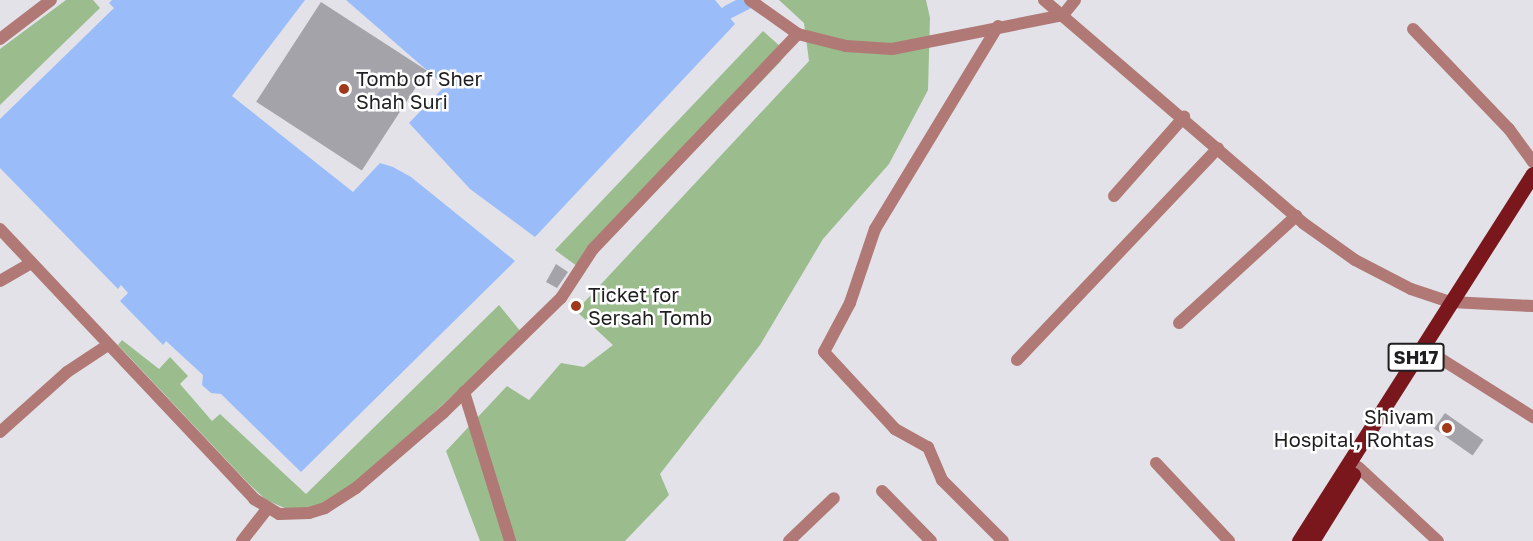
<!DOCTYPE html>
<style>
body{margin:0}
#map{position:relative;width:1533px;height:541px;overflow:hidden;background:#e2e2e8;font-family:"Golos Text",sans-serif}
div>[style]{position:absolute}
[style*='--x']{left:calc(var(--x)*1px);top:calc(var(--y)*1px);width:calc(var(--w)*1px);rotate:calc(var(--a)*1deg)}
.green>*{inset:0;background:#9bbd8e}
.water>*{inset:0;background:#9abdfa}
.canal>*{height:14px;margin:-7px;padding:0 7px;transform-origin:7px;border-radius:7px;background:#9abdfa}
.building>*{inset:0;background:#a3a3a9;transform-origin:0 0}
.minor>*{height:12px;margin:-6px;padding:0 6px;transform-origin:6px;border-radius:6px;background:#b07975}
.primary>*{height:15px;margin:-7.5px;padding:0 7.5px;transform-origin:7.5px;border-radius:7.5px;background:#79171d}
.dots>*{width:16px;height:16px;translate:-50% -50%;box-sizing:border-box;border:3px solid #fff;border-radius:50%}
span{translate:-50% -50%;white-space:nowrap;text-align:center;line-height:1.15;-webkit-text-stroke:5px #fff;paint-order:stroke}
.shield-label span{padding:2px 4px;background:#fff;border:2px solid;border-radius:4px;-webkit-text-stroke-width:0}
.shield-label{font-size:18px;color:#1f1f21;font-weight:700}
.poi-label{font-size:20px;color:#1f1f21}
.left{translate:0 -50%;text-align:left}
.right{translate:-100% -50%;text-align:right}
</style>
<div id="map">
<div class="green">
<div style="clip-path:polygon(66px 0,93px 0,100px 8px,0 105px,0 49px)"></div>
<div style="clip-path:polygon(779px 0,926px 0,930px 18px,928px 90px,889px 164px,823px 239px,760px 345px,660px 474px,669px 495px,625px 541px,480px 541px,446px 451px,507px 386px,529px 400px,561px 363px,584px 367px,613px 345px,576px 311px,809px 61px,804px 23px)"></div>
<div style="clip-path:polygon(763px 31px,781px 47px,781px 61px,581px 269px,555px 250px)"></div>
<div style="clip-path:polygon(499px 305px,521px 332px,369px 473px,323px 504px,292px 511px,266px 500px,249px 484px,118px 345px,122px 340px,159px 369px,170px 357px,188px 376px,180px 384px,212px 421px,220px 414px,306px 494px)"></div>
</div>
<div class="water">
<div style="clip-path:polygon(112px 0,305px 0,232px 96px,353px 192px,380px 163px,393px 167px,411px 177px,515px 261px,301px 472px,221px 394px,211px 393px,202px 385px,203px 375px,166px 341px,163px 345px,120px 301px,128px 293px,121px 285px,118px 289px,0 168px,0 119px,114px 8px,109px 3px)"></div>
<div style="clip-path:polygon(346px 0,715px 0,735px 24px,535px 237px,470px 189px,409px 123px,445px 86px)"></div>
</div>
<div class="canal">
<div style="--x:728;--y:12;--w:27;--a:-27"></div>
</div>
<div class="building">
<div style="left:321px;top:2px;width:126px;height:119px;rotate:33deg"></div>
<div style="clip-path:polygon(556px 264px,568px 272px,557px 288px,546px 282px)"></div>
<div style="left:1445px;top:413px;width:47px;height:19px;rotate:35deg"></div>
</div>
<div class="minor">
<div style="--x:750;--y:0;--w:59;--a:35.3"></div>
<div style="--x:798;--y:34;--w:49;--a:14"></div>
<div style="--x:846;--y:46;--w:46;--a:3.7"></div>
<div style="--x:892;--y:49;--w:174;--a:-11.2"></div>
<div style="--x:1063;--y:15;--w:19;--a:-51"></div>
<div style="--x:1044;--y:0;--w:342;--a:40.7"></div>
<div style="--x:1303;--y:223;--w:64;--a:35.4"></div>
<div style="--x:1355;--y:260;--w:63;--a:27.4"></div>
<div style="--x:1411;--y:289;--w:41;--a:18.4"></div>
<div style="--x:1450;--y:302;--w:83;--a:2.8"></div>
<div style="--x:998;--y:26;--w:237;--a:121.2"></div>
<div style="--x:875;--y:229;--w:78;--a:108.7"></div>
<div style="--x:850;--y:303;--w:55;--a:118"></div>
<div style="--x:824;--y:352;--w:105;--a:47.3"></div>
<div style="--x:895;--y:429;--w:38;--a:29"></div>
<div style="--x:928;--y:447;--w:36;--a:67"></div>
<div style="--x:942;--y:480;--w:86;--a:45"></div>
<div style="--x:1413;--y:29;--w:139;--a:46.2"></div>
<div style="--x:1509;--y:129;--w:41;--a:54"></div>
<div style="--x:0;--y:39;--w:64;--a:-37.4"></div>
<div style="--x:1114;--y:196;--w:106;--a:-48.5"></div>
<div style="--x:0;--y:229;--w:371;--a:46.7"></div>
<div style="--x:254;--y:499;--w:29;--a:31"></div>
<div style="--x:279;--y:514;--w:30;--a:-2"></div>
<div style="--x:309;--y:513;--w:17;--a:-17"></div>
<div style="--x:325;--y:508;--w:37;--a:-33"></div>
<div style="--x:356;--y:488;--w:115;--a:-40.8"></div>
<div style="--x:443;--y:413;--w:165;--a:-44.3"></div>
<div style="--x:561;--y:298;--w:59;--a:-56.9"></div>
<div style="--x:593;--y:249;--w:297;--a:-46.4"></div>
<div style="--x:0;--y:281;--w:36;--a:-30"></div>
<div style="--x:1179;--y:323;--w:159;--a:-42.4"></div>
<div style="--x:1430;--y:352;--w:122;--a:32.3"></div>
<div style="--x:1017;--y:360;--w:292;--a:-46.5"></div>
<div style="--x:464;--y:392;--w:156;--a:72.8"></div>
<div style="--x:0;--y:432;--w:90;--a:-41.8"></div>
<div style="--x:67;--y:372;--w:49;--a:-33.4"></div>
<div style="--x:1156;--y:463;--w:107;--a:46.9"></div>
<div style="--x:1358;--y:467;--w:109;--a:42.8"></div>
<div style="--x:882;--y:491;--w:70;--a:45.6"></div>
<div style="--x:242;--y:541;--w:41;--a:-52"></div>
<div style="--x:789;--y:541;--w:62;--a:-43.7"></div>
</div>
<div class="primary">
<div style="--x:1299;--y:541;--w:435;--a:-57.5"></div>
<div style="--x:1312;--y:541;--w:78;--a:-58.2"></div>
</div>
<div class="dots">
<div style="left:344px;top:89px;background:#a03919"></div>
<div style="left:576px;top:306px;background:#a03919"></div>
<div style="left:1447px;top:428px;background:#a03919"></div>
</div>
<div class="shield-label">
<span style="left:1416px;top:357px">SH17</span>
</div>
<div class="poi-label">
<span class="left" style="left:356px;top:90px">Tomb of Sher<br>Shah Suri</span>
<span class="left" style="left:588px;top:306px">Ticket for<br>Sersah Tomb</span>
<span class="right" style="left:1434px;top:428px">Shivam<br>Hospital, Rohtas</span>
</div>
</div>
